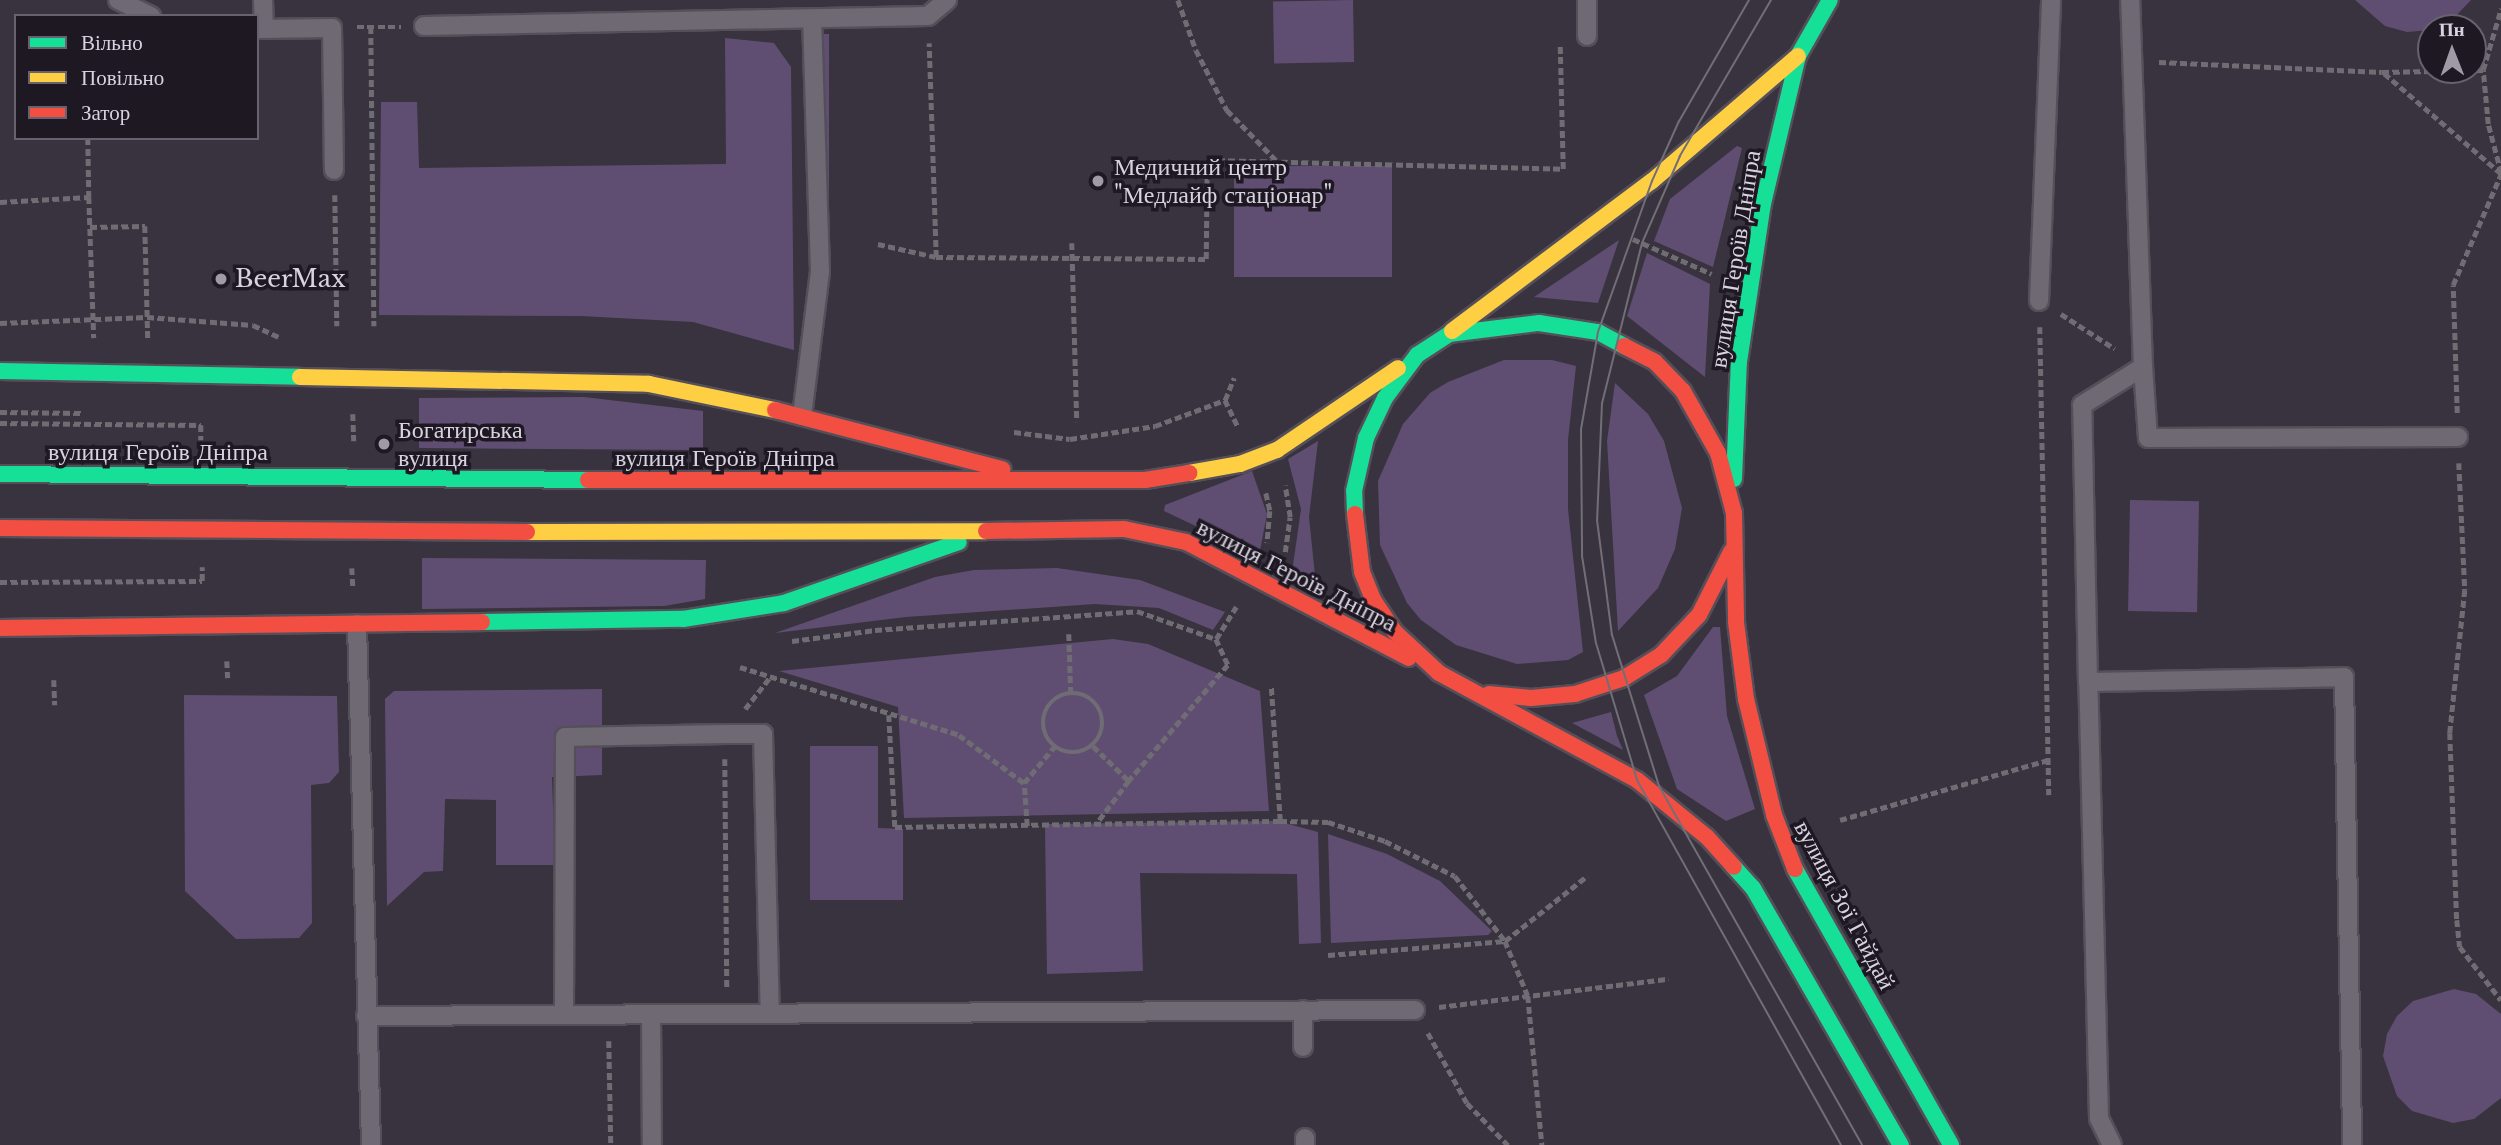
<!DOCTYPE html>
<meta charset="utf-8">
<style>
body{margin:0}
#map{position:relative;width:2501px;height:1145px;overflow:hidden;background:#38333e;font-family:"Libre Baskerville",serif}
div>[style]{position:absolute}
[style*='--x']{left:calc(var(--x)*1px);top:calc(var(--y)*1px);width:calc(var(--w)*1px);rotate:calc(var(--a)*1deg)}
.green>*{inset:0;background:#604e72;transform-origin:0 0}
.path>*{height:4.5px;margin-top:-2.25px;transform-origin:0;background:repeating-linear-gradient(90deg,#706c74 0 7px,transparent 0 10.5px)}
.path>.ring{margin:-2.25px;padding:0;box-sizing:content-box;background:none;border:4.5px solid #706c74;border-radius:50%}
.roads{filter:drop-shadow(2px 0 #544f59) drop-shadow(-2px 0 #544f59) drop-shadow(0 2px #544f59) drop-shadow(0 -2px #544f59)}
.lane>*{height:18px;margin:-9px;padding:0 9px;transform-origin:9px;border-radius:9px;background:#6e6973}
.fast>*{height:16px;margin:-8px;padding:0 8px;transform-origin:8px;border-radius:8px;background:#16e098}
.slow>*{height:16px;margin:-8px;padding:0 8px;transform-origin:8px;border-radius:8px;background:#ffcf43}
.jam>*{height:16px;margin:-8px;padding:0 8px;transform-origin:8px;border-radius:8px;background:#f24e42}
.tram>*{height:2px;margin:-1px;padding:0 1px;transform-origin:1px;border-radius:1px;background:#726e76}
.dots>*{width:19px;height:19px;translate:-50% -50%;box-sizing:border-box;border:4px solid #1d1822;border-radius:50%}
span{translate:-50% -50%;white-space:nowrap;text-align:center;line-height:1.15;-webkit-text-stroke:7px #1d1822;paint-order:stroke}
.poi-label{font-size:24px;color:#d8d2e0}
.left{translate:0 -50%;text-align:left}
.street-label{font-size:24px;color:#d8d2e0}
.legend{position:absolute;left:14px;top:14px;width:245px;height:126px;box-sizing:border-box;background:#1d1822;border:2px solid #68626e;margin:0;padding:9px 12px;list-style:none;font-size:21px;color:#d8d2e0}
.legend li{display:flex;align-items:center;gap:14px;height:35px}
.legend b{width:35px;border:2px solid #68626e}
.north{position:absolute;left:2417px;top:14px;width:70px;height:70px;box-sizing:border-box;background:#1d1822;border:2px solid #68626e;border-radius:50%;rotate:359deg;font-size:19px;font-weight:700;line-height:28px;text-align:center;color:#d8d2e0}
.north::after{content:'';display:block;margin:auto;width:24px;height:32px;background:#a09aa7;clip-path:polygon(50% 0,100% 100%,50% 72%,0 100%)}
</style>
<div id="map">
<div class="green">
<div style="left:1353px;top:0;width:62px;height:80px;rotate:89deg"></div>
<div style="clip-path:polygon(2355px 0,2471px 0,2451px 21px,2430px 30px,2407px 32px,2385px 26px)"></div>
<div style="left:820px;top:34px;width:9px;height:197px"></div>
<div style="clip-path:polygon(725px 38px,774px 43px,791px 67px,794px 350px,693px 322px,581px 316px,379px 315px,381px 102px,417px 102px,419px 168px,726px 164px)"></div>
<div style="clip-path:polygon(1737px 146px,1742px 148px,1713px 267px,1654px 241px,1670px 199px)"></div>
<div style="left:1234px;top:166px;width:158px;height:111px"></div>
<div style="clip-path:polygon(1619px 240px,1598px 303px,1534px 297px)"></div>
<div style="clip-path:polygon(1647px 253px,1710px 284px,1705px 377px,1627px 316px)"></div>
<div style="clip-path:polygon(1504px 360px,1552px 360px,1576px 366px,1568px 440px,1568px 509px,1583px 652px,1568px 660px,1517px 664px,1456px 645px,1421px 620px,1407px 603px,1380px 545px,1378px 481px,1403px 424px,1430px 393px,1448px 382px)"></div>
<div style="clip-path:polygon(1615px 383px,1648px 414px,1664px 441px,1682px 508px,1675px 549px,1658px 588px,1618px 631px,1607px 441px)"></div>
<div style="clip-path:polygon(584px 397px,703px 411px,703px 450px,419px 448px,419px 398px)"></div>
<div style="clip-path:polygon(1318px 441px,1309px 517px,1316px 585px,1292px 572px,1301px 509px,1288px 459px)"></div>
<div style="clip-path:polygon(1252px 471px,1267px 514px,1259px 556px,1164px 511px,1165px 505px)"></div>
<div style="left:2130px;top:500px;width:69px;height:111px;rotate:1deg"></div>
<div style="clip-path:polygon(422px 558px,706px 560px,705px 599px,664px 606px,422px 609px)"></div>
<div style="clip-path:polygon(1057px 568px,1140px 580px,1225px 612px,1213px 630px,1159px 608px,1095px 604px,906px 617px,775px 633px,935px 577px,974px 570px)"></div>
<div style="clip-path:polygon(1713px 627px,1720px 627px,1727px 716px,1755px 809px,1726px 821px,1677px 789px,1644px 695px,1677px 676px)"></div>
<div style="clip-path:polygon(1113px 639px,1148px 644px,1260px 691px,1269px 811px,904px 818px,898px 707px,779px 671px)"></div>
<div style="clip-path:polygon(602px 689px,602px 775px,552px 777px,555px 865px,496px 865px,496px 800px,445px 799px,443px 871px,424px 872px,387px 906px,385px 699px,394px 691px)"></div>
<div style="clip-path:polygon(184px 695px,337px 696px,339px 772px,329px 783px,311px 785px,312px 923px,299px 938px,236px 939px,185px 891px)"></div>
<div style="clip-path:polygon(1611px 712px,1617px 736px,1623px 750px,1572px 723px)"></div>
<div style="clip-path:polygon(810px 746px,878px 746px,878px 828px,903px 829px,903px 900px,810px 900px)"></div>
<div style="clip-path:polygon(1277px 821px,1318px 832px,1321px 943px,1299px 944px,1297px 874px,1140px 873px,1143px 971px,1047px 974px,1045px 824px)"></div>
<div style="clip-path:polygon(1328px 834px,1387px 854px,1440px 881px,1492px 931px,1488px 935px,1331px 943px)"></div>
<div style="clip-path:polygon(2454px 989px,2476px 994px,2501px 1014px,2501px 1098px,2474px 1119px,2453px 1123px,2412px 1111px,2397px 1096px,2383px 1056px,2387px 1034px,2397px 1016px,2413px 1001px)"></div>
</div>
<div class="path">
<div style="--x:1178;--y:0;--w:53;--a:70.2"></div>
<div style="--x:1196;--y:50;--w:68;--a:62.7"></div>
<div style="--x:1227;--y:110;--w:71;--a:45.6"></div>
<div style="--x:357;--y:27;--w:44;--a:0"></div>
<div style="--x:371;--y:27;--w:299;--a:89.4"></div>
<div style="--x:2159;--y:62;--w:223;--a:2.6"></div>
<div style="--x:88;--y:138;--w:59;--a:89"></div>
<div style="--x:2501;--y:173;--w:51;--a:-104.9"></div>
<div style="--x:2488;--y:124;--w:54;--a:-95.3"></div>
<div style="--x:2483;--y:70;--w:64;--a:-73.6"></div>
<div style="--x:335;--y:195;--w:131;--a:89.1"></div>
<div style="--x:0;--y:202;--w:89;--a:-3.2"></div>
<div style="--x:89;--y:197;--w:141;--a:88"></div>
<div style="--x:90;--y:227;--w:55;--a:-1"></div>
<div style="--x:145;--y:226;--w:113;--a:88.5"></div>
<div style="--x:1633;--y:239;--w:86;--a:23.9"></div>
<div style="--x:1072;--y:243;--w:179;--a:88.4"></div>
<div style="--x:878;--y:244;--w:59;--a:12.6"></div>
<div style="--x:936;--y:257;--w:214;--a:-91.9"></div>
<div style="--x:936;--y:257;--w:270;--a:0.4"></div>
<div style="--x:1206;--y:259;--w:99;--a:-89.4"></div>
<div style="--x:1207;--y:160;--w:356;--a:1.4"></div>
<div style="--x:1563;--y:169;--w:126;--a:-91.4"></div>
<div style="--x:2061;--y:314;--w:64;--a:32.9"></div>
<div style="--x:0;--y:323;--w:147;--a:-2.3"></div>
<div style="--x:147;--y:317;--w:106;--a:4.3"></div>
<div style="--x:253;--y:325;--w:31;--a:25"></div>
<div style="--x:2040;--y:327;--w:468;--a:88.9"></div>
<div style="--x:1225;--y:400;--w:30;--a:64"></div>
<div style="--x:0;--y:412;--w:83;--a:0.7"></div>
<div style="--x:2457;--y:413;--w:128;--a:-91.8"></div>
<div style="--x:2453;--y:285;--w:121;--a:-66.6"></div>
<div style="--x:2501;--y:174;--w:157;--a:-139.4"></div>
<div style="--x:2382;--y:72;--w:101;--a:-1.1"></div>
<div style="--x:353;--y:414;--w:27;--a:88"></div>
<div style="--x:0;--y:423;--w:201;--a:0.6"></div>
<div style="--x:201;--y:425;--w:15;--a:90"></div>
<div style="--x:1014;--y:432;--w:56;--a:7.1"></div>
<div style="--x:1070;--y:439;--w:86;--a:-8.7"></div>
<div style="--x:1155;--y:426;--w:75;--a:-20.4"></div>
<div style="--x:1225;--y:400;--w:24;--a:-68"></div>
<div style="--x:2459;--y:463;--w:127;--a:87.3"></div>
<div style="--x:2465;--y:590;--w:144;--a:96"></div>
<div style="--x:2450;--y:733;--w:187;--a:87.9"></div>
<div style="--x:2457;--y:920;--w:27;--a:84"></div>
<div style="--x:2460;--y:947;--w:67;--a:52.3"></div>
<div style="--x:1266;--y:493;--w:18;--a:77"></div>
<div style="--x:1270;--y:511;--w:32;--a:95"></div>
<div style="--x:1285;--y:552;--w:35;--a:-82"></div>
<div style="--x:1290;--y:517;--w:32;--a:-99"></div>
<div style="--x:352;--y:568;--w:20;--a:87"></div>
<div style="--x:0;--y:582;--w:202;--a:-0.3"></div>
<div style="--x:202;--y:581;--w:14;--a:-90"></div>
<div style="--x:1069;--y:634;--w:59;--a:88.1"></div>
<div style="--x:1216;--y:639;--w:38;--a:-58"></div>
<div style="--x:792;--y:641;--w:84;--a:-7.5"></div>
<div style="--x:875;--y:630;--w:263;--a:-4.1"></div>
<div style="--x:1137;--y:611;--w:84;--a:19.5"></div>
<div style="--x:1216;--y:639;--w:29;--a:65"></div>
<div style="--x:1228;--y:665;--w:153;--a:130.5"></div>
<div style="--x:227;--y:661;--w:17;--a:87"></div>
<div style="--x:740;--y:667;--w:229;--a:17.2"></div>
<div style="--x:959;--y:735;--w:81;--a:36.4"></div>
<div style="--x:54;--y:680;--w:25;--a:88"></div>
<div class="ring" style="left:1043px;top:693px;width:55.5px;height:55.5px"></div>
<div style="--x:745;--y:709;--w:42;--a:-51.8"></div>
<div style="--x:889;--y:715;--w:112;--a:86.9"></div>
<div style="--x:895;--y:827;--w:385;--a:-0.9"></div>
<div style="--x:1280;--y:821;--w:135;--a:-93.8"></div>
<div style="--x:1093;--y:746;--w:50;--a:44.2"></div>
<div style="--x:1129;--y:781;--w:55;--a:126.9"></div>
<div style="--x:725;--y:759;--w:229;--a:89.5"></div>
<div style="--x:1840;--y:820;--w:216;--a:-16.1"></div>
<div style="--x:1280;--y:821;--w:48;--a:1.2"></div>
<div style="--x:1328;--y:822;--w:60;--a:18.4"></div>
<div style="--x:1385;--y:841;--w:78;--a:26.6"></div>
<div style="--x:1455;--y:876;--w:82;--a:52.4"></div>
<div style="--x:1505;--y:941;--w:60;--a:67.3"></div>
<div style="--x:1528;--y:996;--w:150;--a:84.6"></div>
<div style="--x:1027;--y:826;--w:43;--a:-94"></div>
<div style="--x:1024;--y:783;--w:47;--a:-50.2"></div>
<div style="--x:1328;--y:955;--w:178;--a:-4.5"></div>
<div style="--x:1505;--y:941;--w:105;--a:-38.4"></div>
<div style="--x:1439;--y:1007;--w:231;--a:-7"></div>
<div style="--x:1428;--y:1033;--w:80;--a:60.9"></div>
<div style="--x:1467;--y:1103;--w:59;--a:45.7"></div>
<div style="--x:609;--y:1041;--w:104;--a:88.9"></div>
</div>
<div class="roads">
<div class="lane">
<div style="--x:118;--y:0;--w:37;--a:26"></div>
<div style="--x:263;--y:0;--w:29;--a:88"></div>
<div style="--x:424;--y:26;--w:504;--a:-1.14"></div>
<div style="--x:928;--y:16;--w:25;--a:-40"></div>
<div style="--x:257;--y:29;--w:75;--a:-0.8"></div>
<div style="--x:332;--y:28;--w:142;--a:89.2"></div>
<div style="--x:1587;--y:36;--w:36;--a:-90"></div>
<div style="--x:2039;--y:301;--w:301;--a:-87.7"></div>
<div style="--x:2143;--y:367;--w:71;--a:86"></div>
<div style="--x:2148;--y:438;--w:310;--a:-0.2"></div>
<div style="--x:802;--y:416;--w:146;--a:-82.9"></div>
<div style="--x:820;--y:271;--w:252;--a:-91.8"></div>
<div style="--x:357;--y:624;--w:521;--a:88.46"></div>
<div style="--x:2088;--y:682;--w:277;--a:-91.2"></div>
<div style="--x:2082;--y:405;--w:72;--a:-31.9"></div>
<div style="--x:2143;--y:367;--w:367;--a:-92"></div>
<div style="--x:651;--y:1014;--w:131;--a:89.6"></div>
<div style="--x:564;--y:1015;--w:278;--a:-89.8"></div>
<div style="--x:565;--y:737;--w:160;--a:-1.1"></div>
<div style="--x:725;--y:734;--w:38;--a:0"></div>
<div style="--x:763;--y:734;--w:279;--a:88.6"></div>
<div style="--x:366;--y:1016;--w:1049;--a:-0.33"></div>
<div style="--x:1303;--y:1047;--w:37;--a:-90"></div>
<div style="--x:1305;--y:1138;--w:7;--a:90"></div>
<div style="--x:2112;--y:1145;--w:30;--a:-116"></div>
<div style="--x:2099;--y:1118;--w:436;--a:-91.4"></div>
<div style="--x:2088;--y:682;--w:256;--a:-1.1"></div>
<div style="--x:2344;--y:677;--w:468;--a:89"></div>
</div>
<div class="fast">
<div style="--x:0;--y:371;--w:300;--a:1.1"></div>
<div style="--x:0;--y:474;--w:588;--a:0.58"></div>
<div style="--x:1734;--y:479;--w:117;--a:-87.6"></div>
<div style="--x:1739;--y:362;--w:160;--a:-81.4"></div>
<div style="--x:1763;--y:204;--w:152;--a:-76.7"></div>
<div style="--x:1798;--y:56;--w:64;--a:-60.3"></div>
<div style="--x:1355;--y:514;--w:23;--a:-92"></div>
<div style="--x:1354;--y:491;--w:54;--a:-77.2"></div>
<div style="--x:1366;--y:438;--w:44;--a:-64.6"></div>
<div style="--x:1385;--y:398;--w:54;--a:-53.3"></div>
<div style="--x:1417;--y:355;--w:38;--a:-33"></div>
<div style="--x:1449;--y:334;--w:91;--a:-7"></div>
<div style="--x:1539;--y:323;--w:60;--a:8.7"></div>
<div style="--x:1598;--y:332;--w:30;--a:28"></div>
<div style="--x:482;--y:622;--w:201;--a:-0.9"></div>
<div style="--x:683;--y:619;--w:102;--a:-9"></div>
<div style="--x:784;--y:603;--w:185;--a:-19.2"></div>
<div style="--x:1734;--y:867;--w:28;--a:48"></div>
<div style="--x:1753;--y:888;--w:297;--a:60.1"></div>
<div style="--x:1795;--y:869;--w:317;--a:60.5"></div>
</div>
<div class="slow">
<div style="--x:1452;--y:331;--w:250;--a:-36.9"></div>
<div style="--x:1652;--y:181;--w:192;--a:-40.6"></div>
<div style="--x:300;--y:377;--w:349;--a:1.1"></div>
<div style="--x:649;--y:384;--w:129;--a:11.7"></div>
<div style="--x:1189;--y:473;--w:52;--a:-10"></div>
<div style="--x:1240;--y:464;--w:40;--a:-21"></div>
<div style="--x:1277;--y:450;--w:146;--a:-34.1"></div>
<div style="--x:527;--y:532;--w:459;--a:-0.1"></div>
</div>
<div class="jam">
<div style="--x:1624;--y:346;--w:35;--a:27"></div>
<div style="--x:1655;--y:362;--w:40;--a:46"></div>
<div style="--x:1683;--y:391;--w:71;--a:60.6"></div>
<div style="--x:1718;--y:453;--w:62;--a:75.1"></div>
<div style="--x:1734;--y:513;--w:109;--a:88.9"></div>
<div style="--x:1736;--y:622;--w:78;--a:82.6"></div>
<div style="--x:1746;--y:699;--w:119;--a:76.4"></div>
<div style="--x:1774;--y:815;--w:58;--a:68.7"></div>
<div style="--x:775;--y:410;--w:235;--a:14.6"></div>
<div style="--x:588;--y:480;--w:557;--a:0"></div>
<div style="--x:1145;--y:480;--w:45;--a:-9"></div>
<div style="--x:1355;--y:514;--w:58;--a:83.1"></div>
<div style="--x:1362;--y:572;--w:31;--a:68"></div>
<div style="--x:1374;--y:601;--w:37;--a:56"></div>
<div style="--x:1395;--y:632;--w:60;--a:43"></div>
<div style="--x:1439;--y:673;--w:225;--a:28.4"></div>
<div style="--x:1637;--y:780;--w:90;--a:39.2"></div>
<div style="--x:1707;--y:837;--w:40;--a:48"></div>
<div style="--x:0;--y:528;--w:527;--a:0.43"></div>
<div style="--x:986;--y:531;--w:138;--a:-0.8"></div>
<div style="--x:1124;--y:529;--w:63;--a:11.8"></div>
<div style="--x:1186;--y:542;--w:251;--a:27.5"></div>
<div style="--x:0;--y:628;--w:482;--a:-0.7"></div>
<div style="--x:1489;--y:694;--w:42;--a:5.4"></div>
<div style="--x:1531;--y:698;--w:44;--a:-5.2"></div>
<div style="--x:1575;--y:694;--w:52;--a:-18.1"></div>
<div style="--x:1624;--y:678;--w:44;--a:-31.9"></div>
<div style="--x:1661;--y:655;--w:55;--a:-46.5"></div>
<div style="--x:1699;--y:615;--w:71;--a:-63.1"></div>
</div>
</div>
<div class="tram">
<div style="--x:1749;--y:0;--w:140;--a:120"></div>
<div style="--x:1679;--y:121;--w:66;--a:114.2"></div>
<div style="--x:1652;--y:181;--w:160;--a:109.7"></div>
<div style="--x:1598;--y:332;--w:98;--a:99.9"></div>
<div style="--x:1581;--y:429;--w:127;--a:89.5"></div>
<div style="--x:1582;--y:556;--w:88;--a:80.9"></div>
<div style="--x:1596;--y:643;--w:143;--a:73.3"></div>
<div style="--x:1637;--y:780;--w:418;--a:60.8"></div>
<div style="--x:1771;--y:0;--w:181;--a:120.3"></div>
<div style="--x:1680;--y:156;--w:95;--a:113.6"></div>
<div style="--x:1642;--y:243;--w:165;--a:104"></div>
<div style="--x:1602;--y:403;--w:117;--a:92.4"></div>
<div style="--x:1597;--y:520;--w:116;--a:82.6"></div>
<div style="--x:1612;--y:635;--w:158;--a:72.7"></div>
<div style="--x:1659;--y:786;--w:412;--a:60.5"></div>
</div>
<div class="dots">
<div style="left:1098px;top:181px;background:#a09aa7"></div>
<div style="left:221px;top:279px;background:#a09aa7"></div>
<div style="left:384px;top:444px;background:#a09aa7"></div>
</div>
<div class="poi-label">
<span class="left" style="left:1114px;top:181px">Медичний центр<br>"Медлайф стаціонар"</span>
<span class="left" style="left:235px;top:279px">BeerMax</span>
<span class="left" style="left:398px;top:444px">Богатирська<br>вулиця</span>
</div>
<div class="street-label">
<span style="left:1735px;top:259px;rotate:-81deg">вулиця Героїв Дніпра</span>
<span style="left:158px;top:452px">вулиця Героїв Дніпра</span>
<span style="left:725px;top:458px">вулиця Героїв Дніпра</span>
<span style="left:1297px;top:575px;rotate:27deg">вулиця Героїв Дніпра</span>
<span style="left:1845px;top:905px;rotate:62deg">вулиця Зої Гайдай</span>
</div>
<ul class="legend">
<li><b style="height:9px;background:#16e098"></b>Вільно</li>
<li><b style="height:9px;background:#ffcf43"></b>Повільно</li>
<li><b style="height:9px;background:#f24e42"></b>Затор</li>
</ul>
<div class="north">Пн</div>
</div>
